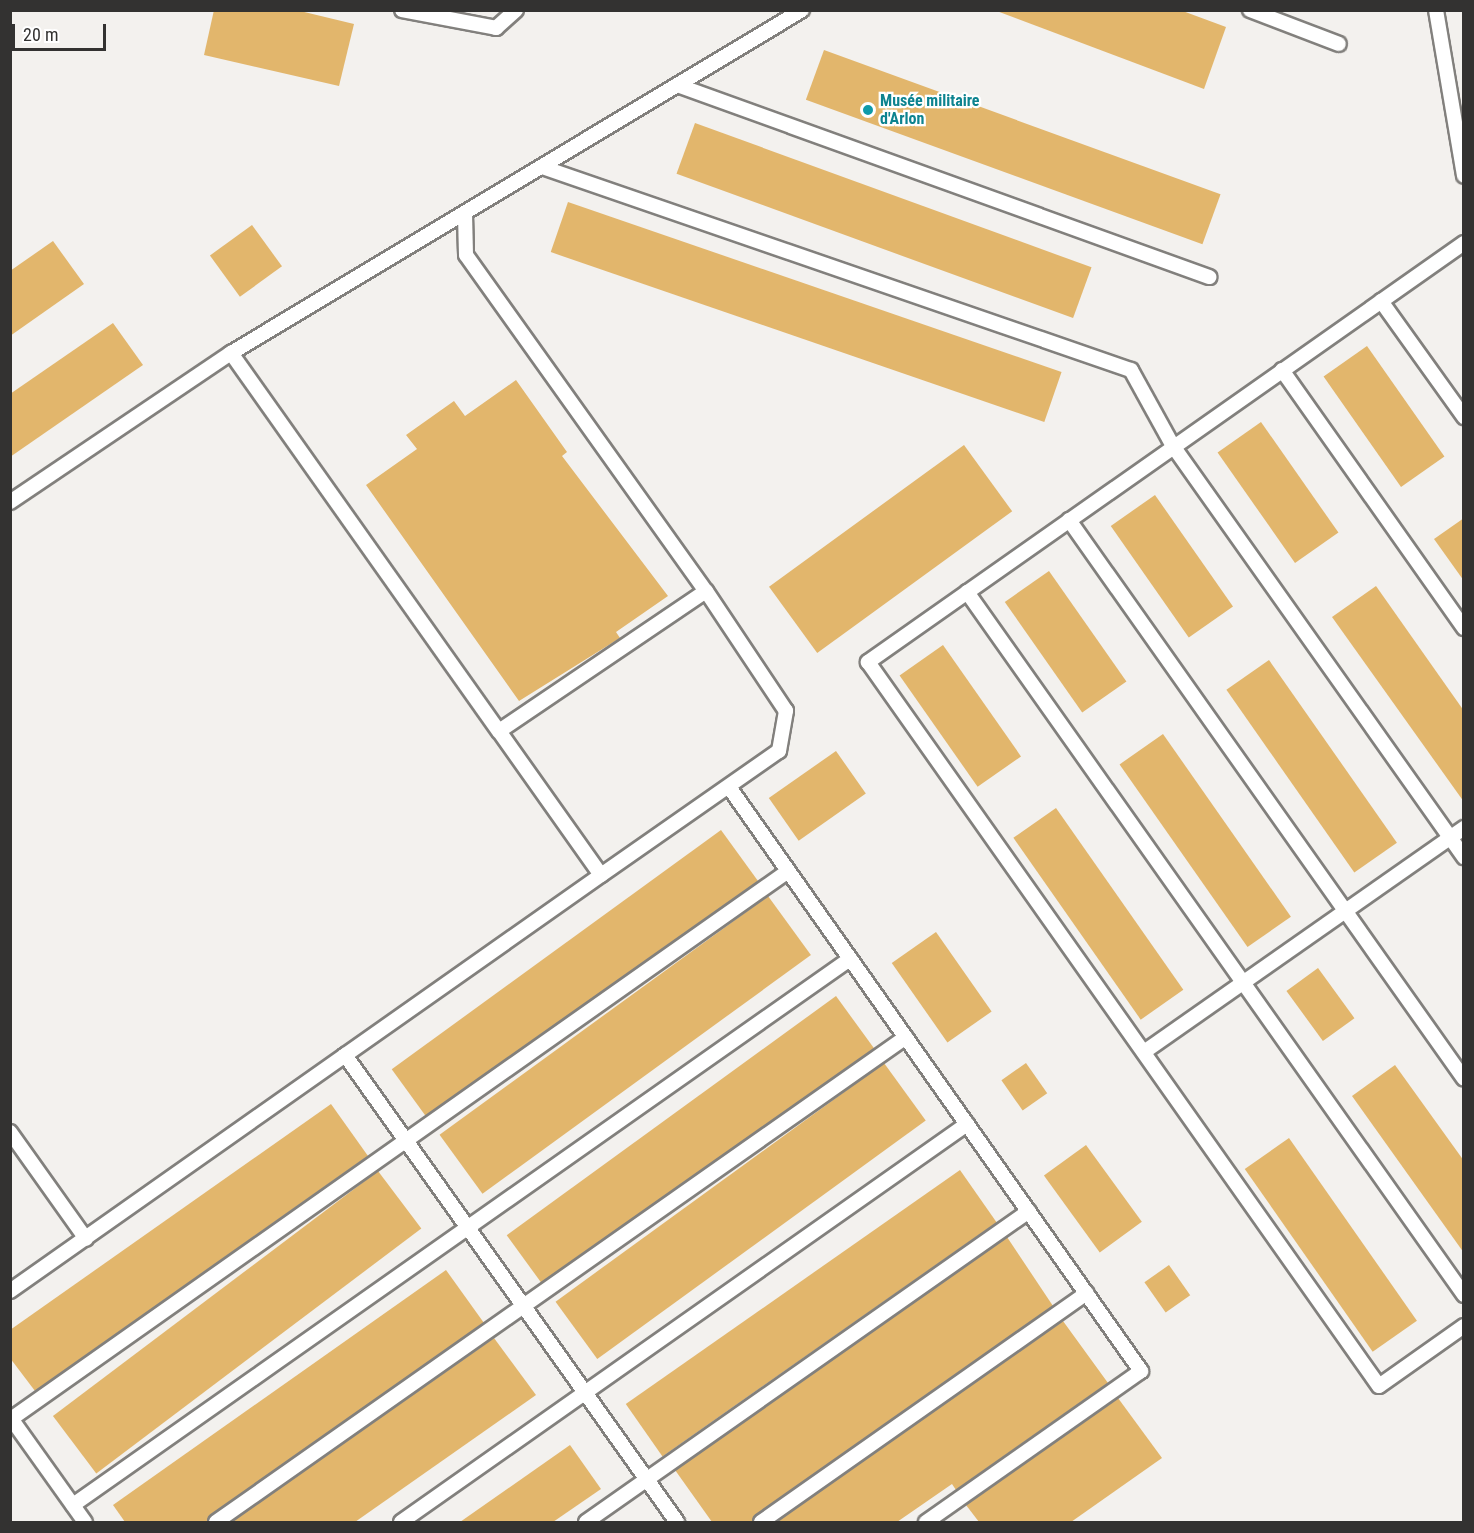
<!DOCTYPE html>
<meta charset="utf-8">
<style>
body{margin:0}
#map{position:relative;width:1474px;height:1533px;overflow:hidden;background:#f3f1ee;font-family:"Roboto Condensed",sans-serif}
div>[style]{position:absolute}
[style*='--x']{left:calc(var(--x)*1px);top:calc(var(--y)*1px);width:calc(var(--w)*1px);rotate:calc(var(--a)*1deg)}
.building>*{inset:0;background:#e2b66c;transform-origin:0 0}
.roads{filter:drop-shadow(2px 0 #82807d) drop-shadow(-2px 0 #82807d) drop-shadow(0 2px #82807d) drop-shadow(0 -2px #82807d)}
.service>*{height:14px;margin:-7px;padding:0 7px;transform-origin:7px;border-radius:7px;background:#fff}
.dots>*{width:16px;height:16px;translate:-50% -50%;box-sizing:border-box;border:3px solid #fff;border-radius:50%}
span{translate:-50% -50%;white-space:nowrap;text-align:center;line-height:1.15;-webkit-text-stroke:4.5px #fff;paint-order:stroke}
.culture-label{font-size:16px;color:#0d838f;font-weight:700}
.left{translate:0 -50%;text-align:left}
.frame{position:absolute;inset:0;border:12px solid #333231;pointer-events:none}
.scale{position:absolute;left:12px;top:24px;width:94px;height:27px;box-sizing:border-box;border:3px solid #333231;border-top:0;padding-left:8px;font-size:18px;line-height:21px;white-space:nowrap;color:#333231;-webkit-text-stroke:4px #fff;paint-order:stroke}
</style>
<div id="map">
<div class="building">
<div style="clip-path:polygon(214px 10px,296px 10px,354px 24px,339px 86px,204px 55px)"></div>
<div style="clip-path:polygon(994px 10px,1180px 10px,1226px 27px,1204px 89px)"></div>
<div style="left:824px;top:50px;width:422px;height:53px;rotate:20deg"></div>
<div style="left:695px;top:123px;width:422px;height:54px;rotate:20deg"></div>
<div style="left:568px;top:202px;width:522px;height:53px;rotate:19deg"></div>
<div style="left:252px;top:225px;width:51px;height:52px;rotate:54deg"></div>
<div style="clip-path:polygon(53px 241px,84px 284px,10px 336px,10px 271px)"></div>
<div style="clip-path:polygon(113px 323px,143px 365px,10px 457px,10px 394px)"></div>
<div style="left:1367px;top:346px;width:135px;height:53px;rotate:55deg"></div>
<div style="clip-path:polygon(516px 380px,567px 452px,562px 456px,668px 596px,616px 632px,620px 638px,519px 701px,366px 485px,417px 449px,406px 435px,454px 401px,465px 416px)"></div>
<div style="left:1261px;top:422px;width:135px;height:53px;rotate:55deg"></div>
<div style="left:964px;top:445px;width:82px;height:241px;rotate:54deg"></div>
<div style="left:1155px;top:495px;width:136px;height:54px;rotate:55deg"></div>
<div style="clip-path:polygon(1464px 518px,1464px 581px,1434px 539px)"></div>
<div style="left:1049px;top:571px;width:135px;height:54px;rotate:55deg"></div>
<div style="clip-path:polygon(1376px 586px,1464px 711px,1464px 802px,1332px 617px)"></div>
<div style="left:943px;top:645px;width:136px;height:53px;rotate:55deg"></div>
<div style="left:1269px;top:660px;width:223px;height:52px;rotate:55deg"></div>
<div style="left:1163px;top:734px;width:223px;height:53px;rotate:55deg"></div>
<div style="left:836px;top:751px;width:52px;height:82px;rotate:55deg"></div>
<div style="left:1056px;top:808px;width:222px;height:52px;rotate:55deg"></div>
<div style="left:721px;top:830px;width:63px;height:407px;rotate:54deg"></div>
<div style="left:768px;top:896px;width:73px;height:406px;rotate:54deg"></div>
<div style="left:936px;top:932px;width:97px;height:54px;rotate:55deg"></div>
<div style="left:1318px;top:968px;width:62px;height:39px;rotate:54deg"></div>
<div style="left:836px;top:996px;width:65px;height:407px;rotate:54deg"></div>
<div style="left:884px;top:1063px;width:71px;height:406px;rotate:54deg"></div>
<div style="left:1026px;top:1063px;width:37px;height:30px;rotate:55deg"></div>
<div style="clip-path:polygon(1395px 1065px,1464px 1161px,1464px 1253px,1352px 1096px)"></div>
<div style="clip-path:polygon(331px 1104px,368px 1156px,35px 1391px,10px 1358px,10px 1330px)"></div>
<div style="left:1289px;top:1138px;width:223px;height:54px;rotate:55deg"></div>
<div style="left:1086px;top:1145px;width:95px;height:52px;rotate:54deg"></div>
<div style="left:960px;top:1170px;width:64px;height:408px;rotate:55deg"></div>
<div style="left:378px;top:1171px;width:72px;height:407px;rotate:53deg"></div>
<div style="clip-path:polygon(1007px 1237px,1053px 1306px,752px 1522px,712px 1522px,675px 1470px)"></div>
<div style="left:1169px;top:1265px;width:37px;height:30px;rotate:55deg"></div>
<div style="clip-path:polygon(446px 1270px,484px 1323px,207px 1522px,125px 1522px,113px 1505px)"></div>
<div style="clip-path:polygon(1063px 1321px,1108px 1383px,956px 1490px,952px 1484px,897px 1522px,776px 1522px)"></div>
<div style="clip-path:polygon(494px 1338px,536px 1395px,355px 1522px,231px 1522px)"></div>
<div style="clip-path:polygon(1118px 1398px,1162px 1458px,1071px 1522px,979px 1522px,966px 1505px)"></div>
<div style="clip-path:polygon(570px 1445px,601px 1489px,553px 1522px,460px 1522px)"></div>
</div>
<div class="roads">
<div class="service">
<div style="--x:402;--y:10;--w:96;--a:10.8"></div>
<div style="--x:496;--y:28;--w:27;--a:-42"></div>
<div style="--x:1250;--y:10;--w:95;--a:20.9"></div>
<div style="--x:1436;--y:10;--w:168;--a:80.4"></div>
<div style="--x:677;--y:85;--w:566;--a:19.84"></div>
<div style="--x:542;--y:167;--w:623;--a:19.02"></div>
<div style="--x:1131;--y:370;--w:87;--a:61.1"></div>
<div style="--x:1173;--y:446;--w:504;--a:54.7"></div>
<div style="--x:465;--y:214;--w:41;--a:88.6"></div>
<div style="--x:466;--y:255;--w:413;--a:54.5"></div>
<div style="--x:1464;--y:243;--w:729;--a:144.89"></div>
<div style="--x:868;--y:662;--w:886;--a:54.79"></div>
<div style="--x:1379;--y:1386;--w:104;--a:-35.2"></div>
<div style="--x:1381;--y:301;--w:143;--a:54.4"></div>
<div style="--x:231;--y:353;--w:463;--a:54.7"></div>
<div style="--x:499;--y:731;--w:176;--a:54.7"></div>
<div style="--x:601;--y:875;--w:217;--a:-34.9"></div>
<div style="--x:779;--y:751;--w:41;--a:-80.1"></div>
<div style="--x:786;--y:711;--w:144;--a:-123.7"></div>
<div style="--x:706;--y:591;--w:250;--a:145.9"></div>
<div style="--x:1282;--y:370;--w:316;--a:54.8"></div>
<div style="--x:10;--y:502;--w:267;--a:-34"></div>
<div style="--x:231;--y:353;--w:666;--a:-30.99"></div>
<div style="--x:1069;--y:520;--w:684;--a:54.75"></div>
<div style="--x:967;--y:592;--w:861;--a:54.74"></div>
<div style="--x:729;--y:787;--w:715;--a:54.8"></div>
<div style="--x:1141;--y:1371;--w:263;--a:144.9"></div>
<div style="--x:1144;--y:1052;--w:391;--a:-35"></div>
<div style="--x:345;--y:1055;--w:573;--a:54.59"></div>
<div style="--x:10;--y:1132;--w:131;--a:54.6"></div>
<div style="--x:10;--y:1291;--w:723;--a:-35.14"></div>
<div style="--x:10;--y:1417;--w:129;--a:54.5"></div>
<div style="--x:11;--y:1419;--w:951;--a:-35.19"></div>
<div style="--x:73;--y:1505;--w:950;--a:-35.1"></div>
<div style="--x:216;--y:1522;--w:843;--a:-35.1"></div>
<div style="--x:401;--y:1522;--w:692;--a:-35.11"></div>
<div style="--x:586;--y:1522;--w:541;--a:-35.07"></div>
<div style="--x:761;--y:1522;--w:398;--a:-35.1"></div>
</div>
</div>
<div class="dots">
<div style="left:868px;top:110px;background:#0f9aa8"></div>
</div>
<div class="culture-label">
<span class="left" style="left:880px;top:110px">Musée militaire<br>d'Arlon</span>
</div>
<div class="frame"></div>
<div class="scale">20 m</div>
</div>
